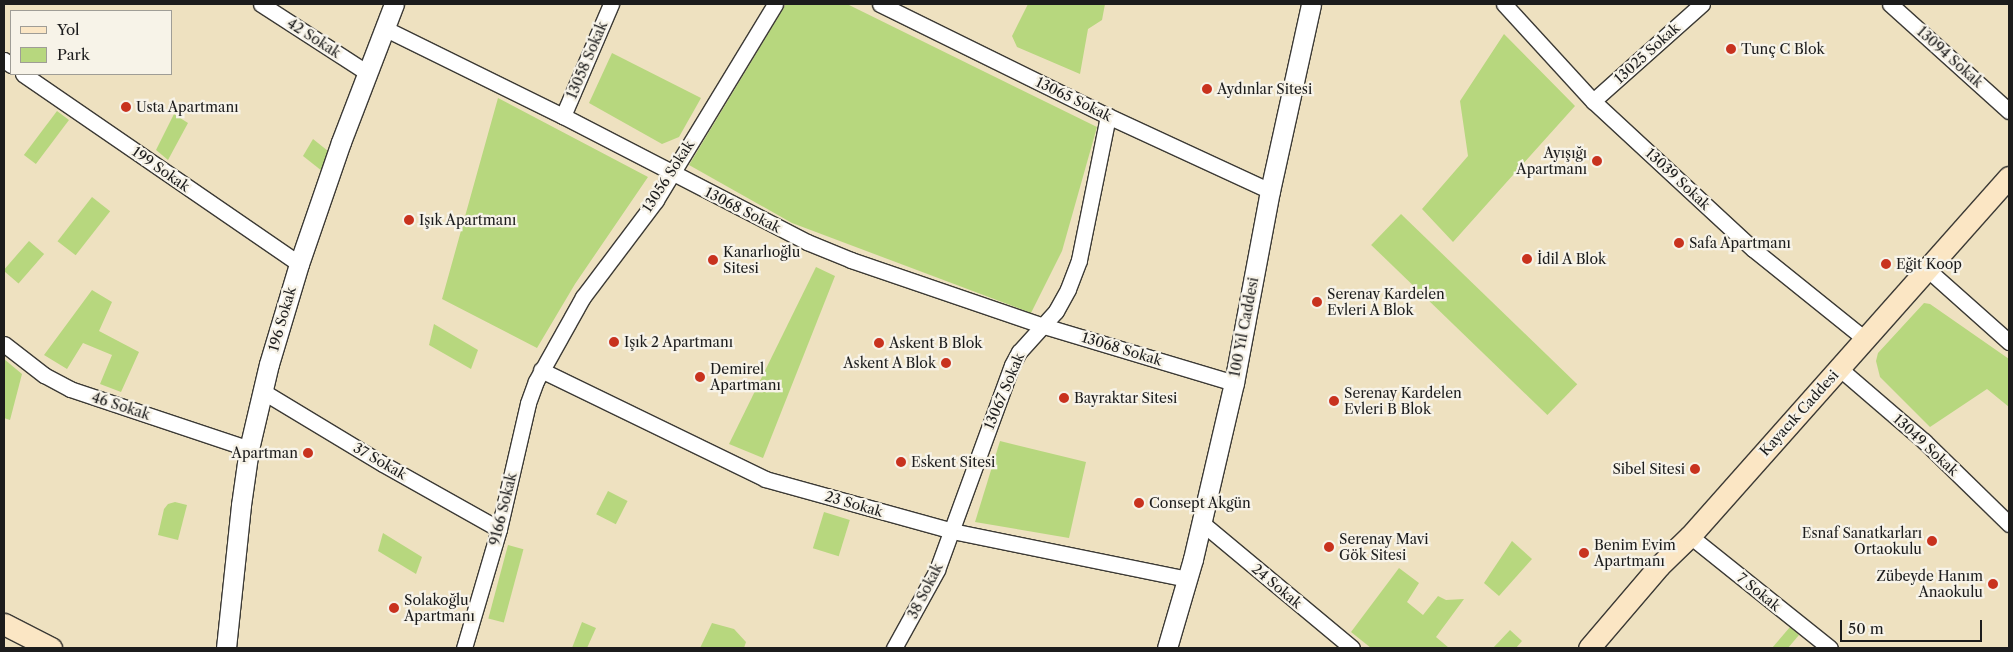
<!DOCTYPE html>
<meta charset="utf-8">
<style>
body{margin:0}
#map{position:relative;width:2013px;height:652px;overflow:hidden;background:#eee1c0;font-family:"Libre Caslon Text",serif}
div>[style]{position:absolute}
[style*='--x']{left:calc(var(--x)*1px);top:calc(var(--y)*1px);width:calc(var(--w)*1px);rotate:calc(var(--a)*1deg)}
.green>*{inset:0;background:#b7d77e;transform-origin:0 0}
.roads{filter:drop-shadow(1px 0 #3c3a35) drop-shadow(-1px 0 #3c3a35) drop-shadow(0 1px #3c3a35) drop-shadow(0 -1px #3c3a35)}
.minor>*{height:15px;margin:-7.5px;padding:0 7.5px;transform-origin:7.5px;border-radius:7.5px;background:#fff}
.tertiary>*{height:19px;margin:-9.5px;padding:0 9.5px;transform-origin:9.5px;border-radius:9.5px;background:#fff}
.secondary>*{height:21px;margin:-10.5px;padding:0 10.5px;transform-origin:10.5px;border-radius:10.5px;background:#fbe6c4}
.dots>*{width:14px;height:14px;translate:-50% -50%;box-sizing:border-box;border:2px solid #f7f3e8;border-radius:50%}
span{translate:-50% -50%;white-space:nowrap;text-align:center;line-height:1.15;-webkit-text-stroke:4.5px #f7f3e8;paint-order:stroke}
.street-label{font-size:14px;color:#1c1c1c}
.poi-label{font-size:14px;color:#1c1c1c}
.left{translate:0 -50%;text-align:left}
.right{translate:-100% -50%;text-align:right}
.frame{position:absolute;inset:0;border:5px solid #1c1c1c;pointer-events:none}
.legend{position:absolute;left:10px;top:10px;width:162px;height:65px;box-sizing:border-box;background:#f7f3e8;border:1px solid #9f9d96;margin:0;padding:6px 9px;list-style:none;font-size:15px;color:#1c1c1c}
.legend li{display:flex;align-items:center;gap:10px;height:25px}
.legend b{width:25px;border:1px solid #9f9d96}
.scale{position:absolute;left:1840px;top:620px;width:142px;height:22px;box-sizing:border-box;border:2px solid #1c1c1c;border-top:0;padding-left:6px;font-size:15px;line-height:18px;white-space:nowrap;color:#1c1c1c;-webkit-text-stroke:4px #f7f3e8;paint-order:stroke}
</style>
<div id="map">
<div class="green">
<div style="clip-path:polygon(786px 4px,847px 4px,1097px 127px,1062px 251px,1031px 313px,792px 223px,689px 165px)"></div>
<div style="clip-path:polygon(1028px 4px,1105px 4px,1102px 20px,1088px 29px,1080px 74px,1017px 47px,1012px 36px)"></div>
<div style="clip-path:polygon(1504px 34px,1575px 106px,1453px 242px,1422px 209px,1468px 156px,1460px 101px)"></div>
<div style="clip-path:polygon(612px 53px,701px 98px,679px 137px,662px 144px,589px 103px)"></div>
<div style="clip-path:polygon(498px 98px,648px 177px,575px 284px,537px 348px,442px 299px)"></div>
<div style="left:57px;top:111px;width:15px;height:55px;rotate:37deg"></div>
<div style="clip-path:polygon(174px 114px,188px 123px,168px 160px,156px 150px)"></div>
<div style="clip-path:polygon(313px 139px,328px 151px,322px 171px,303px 156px)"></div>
<div style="left:92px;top:197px;width:23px;height:56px;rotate:38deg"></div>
<div style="left:1401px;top:214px;width:245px;height:43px;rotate:44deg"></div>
<div style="left:29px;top:241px;width:20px;height:39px;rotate:41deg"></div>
<div style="clip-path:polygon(816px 267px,835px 276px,763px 458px,729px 444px)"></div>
<div style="clip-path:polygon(92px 290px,112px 302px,99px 331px,139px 352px,121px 392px,100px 384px,112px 355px,83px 343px,67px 369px,44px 355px)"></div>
<div style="clip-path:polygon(1924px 303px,1930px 304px,2009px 359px,2009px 407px,1987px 389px,1930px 427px,1880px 377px,1876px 361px,1878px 353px)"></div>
<div style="clip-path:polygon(434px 324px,478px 350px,471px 369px,429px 345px)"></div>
<div style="clip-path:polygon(4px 359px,22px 374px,10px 420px,4px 418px)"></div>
<div style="clip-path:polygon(1000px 441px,1086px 462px,1069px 538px,975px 522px)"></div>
<div style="left:608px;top:491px;width:22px;height:26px;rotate:27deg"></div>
<div style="clip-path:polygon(175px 502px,187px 505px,178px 540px,158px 535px,164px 509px,168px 504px)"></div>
<div style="left:824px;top:512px;width:27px;height:38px;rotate:17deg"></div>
<div style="clip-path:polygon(383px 533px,422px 557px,416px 574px,378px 551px)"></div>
<div style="clip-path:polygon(1512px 541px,1532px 559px,1499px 596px,1484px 583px)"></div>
<div style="left:508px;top:545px;width:16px;height:76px;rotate:15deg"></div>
<div style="clip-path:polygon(1399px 568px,1419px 583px,1407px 602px,1423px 615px,1438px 596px,1446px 600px,1464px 599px,1436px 637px,1449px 648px,1371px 648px,1351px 632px)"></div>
<div style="clip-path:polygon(582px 622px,596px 628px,587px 648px,572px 648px)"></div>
<div style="clip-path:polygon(712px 623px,734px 629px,746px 642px,744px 648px,700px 648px)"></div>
<div style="clip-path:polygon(1790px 627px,1799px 635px,1788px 648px,1772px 648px)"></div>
<div style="clip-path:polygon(1510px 630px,1522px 641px,1516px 648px,1493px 648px)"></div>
</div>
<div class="roads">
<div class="minor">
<div style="--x:261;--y:4;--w:125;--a:32.9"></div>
<div style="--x:880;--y:4;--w:254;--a:26.2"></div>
<div style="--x:1108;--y:116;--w:179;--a:24.8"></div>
<div style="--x:1504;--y:4;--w:132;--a:47.5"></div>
<div style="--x:1593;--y:101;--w:218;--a:42.8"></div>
<div style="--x:1753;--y:249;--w:144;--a:38.8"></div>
<div style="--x:1890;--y:4;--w:160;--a:42"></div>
<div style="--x:384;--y:28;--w:199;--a:26.2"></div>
<div style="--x:563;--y:116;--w:275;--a:27.3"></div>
<div style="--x:807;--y:242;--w:48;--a:22.2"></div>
<div style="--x:851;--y:260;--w:204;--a:18.9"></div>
<div style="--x:1044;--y:326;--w:198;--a:16.7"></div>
<div style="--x:4;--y:60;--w:9;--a:36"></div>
<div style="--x:23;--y:74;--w:335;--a:34.5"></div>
<div style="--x:1593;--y:101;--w:146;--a:-41.7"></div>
<div style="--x:563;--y:116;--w:122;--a:-66.8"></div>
<div style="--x:1927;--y:269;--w:110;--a:41.7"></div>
<div style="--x:4;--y:344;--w:51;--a:37.8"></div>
<div style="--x:44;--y:375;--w:30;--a:28"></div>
<div style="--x:70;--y:389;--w:189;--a:18.5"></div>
<div style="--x:1839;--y:368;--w:112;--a:40.7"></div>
<div style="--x:1924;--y:441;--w:119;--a:44.3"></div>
<div style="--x:541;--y:370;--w:249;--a:25.9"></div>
<div style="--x:765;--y:479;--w:194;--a:15.5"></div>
<div style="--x:952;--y:531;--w:241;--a:11.5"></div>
<div style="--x:262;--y:391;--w:141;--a:31.1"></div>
<div style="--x:383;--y:464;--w:133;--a:29.3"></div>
<div style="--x:1202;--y:523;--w:195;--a:39.8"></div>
<div style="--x:1690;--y:536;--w:179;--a:38.7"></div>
<div style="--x:464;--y:648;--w:124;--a:-73.6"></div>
<div style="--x:499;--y:529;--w:129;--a:-77"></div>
<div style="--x:528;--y:403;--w:23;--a:-70"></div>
<div style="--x:536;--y:381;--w:96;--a:-60.8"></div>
<div style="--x:583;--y:297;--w:121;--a:-53"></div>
<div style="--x:656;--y:200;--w:229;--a:-58.7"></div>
<div style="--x:894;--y:648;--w:89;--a:-61.1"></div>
<div style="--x:937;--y:570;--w:218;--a:-69.9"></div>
<div style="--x:1012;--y:365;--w:15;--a:-62"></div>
<div style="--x:1019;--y:352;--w:55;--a:-47.9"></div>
<div style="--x:1056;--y:311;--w:25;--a:-61"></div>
<div style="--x:1068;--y:289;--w:31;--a:-69"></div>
<div style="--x:1079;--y:260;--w:147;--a:-78.6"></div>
</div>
<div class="tertiary">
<div style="--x:226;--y:648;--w:144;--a:-84"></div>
<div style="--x:241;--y:505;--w:57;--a:-81.9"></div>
<div style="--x:249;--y:449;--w:87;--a:-76.8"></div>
<div style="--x:269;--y:364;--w:104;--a:-73.3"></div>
<div style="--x:299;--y:264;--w:129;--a:-71"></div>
<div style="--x:341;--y:142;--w:148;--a:-69"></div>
<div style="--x:1167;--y:648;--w:93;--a:-73.7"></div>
<div style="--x:1193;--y:559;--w:181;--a:-76.9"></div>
<div style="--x:1234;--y:383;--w:195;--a:-79.4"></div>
<div style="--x:1270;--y:191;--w:191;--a:-77.6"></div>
</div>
<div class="secondary">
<div style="--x:4;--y:624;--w:53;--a:27.1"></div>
<div style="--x:1589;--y:648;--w:108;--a:-49.5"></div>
<div style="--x:1659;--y:566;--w:43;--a:-44.1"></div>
<div style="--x:1690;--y:536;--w:480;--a:-48.4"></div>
</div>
</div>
<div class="dots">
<div style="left:1731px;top:49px;background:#c8321e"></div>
<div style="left:1207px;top:89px;background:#c8321e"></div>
<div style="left:126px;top:107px;background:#c8321e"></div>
<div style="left:1597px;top:161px;background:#c8321e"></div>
<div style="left:409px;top:220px;background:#c8321e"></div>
<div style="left:1679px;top:243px;background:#c8321e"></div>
<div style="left:1527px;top:259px;background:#c8321e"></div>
<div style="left:713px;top:260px;background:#c8321e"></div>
<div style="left:1886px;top:264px;background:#c8321e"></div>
<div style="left:1317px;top:302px;background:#c8321e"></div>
<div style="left:614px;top:342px;background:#c8321e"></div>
<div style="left:879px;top:343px;background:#c8321e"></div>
<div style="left:946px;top:363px;background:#c8321e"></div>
<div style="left:700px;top:377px;background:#c8321e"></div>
<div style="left:1064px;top:398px;background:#c8321e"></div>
<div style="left:1334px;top:401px;background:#c8321e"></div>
<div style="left:308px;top:453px;background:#c8321e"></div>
<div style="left:901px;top:462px;background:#c8321e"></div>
<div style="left:1695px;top:469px;background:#c8321e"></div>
<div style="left:1139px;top:503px;background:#c8321e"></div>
<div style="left:1932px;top:541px;background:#c8321e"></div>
<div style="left:1329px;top:547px;background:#c8321e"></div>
<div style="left:1584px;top:553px;background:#c8321e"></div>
<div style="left:1993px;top:584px;background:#c8321e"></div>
<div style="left:394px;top:608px;background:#c8321e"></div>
</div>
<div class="street-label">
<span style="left:314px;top:38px;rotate:33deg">42 Sokak</span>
<span style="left:1647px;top:53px;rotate:-42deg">13025 Sokak</span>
<span style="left:1950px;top:57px;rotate:42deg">13094 Sokak</span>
<span style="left:587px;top:60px;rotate:-67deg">13058 Sokak</span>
<span style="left:1074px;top:99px;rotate:26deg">13065 Sokak</span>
<span style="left:161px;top:169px;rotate:35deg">199 Sokak</span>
<span style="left:668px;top:176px;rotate:-57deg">13056 Sokak</span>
<span style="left:1678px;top:179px;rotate:43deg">13039 Sokak</span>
<span style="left:743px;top:210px;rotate:27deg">13068 Sokak</span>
<span style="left:282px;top:319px;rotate:-74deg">196 Sokak</span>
<span style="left:1244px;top:327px;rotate:-79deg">100 Yıl Caddesi</span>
<span style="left:1122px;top:349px;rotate:17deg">13068 Sokak</span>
<span style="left:1004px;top:391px;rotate:-67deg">13067 Sokak</span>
<span style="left:121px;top:406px;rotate:18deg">46 Sokak</span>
<span style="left:1799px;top:413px;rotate:-48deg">Kayacık Caddesi</span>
<span style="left:1926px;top:445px;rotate:43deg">13049 Sokak</span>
<span style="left:380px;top:461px;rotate:30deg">37 Sokak</span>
<span style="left:854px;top:504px;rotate:16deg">23 Sokak</span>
<span style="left:503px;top:509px;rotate:-76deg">9166 Sokak</span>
<span style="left:1277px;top:586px;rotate:40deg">24 Sokak</span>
<span style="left:925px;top:591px;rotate:-63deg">38 Sokak</span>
<span style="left:1759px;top:592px;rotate:39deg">7 Sokak</span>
</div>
<div class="poi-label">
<span class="left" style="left:1741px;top:49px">Tunç C Blok</span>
<span class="left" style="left:1217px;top:89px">Aydınlar Sitesi</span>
<span class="left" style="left:136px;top:107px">Usta Apartmanı</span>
<span class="right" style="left:1587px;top:161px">Ayışığı<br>Apartmanı</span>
<span class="left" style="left:419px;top:220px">Işık Apartmanı</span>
<span class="left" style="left:1689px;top:243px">Safa Apartmanı</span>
<span class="left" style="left:723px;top:260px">Kanarlıoğlu<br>Sitesi</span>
<span class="left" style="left:1537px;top:259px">İdil A Blok</span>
<span class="left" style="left:1896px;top:264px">Eğit Koop</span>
<span class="left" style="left:1327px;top:302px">Serenay Kardelen<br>Evleri A Blok</span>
<span class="left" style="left:624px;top:342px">Işık 2 Apartmanı</span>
<span class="left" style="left:889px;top:343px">Askent B Blok</span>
<span class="right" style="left:936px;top:363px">Askent A Blok</span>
<span class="left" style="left:710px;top:377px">Demirel<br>Apartmanı</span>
<span class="left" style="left:1344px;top:401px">Serenay Kardelen<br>Evleri B Blok</span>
<span class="left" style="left:1074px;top:398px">Bayraktar Sitesi</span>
<span class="right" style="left:298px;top:453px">Apartman</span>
<span class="left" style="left:911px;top:462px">Eskent Sitesi</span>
<span class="right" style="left:1685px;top:469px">Sibel Sitesi</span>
<span class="left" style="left:1149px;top:503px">Consept Akgün</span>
<span class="right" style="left:1922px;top:541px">Esnaf Sanatkarları<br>Ortaokulu</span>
<span class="left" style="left:1339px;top:547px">Serenay Mavi<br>Gök Sitesi</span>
<span class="left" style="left:1594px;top:553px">Benim Evim<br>Apartmanı</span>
<span class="right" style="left:1983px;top:584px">Zübeyde Hanım<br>Anaokulu</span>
<span class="left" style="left:404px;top:608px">Solakoğlu<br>Apartmanı</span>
</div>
<div class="frame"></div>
<ul class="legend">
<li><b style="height:6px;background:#fbe6c4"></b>Yol</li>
<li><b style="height:14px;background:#b7d77e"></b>Park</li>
</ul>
<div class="scale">50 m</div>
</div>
